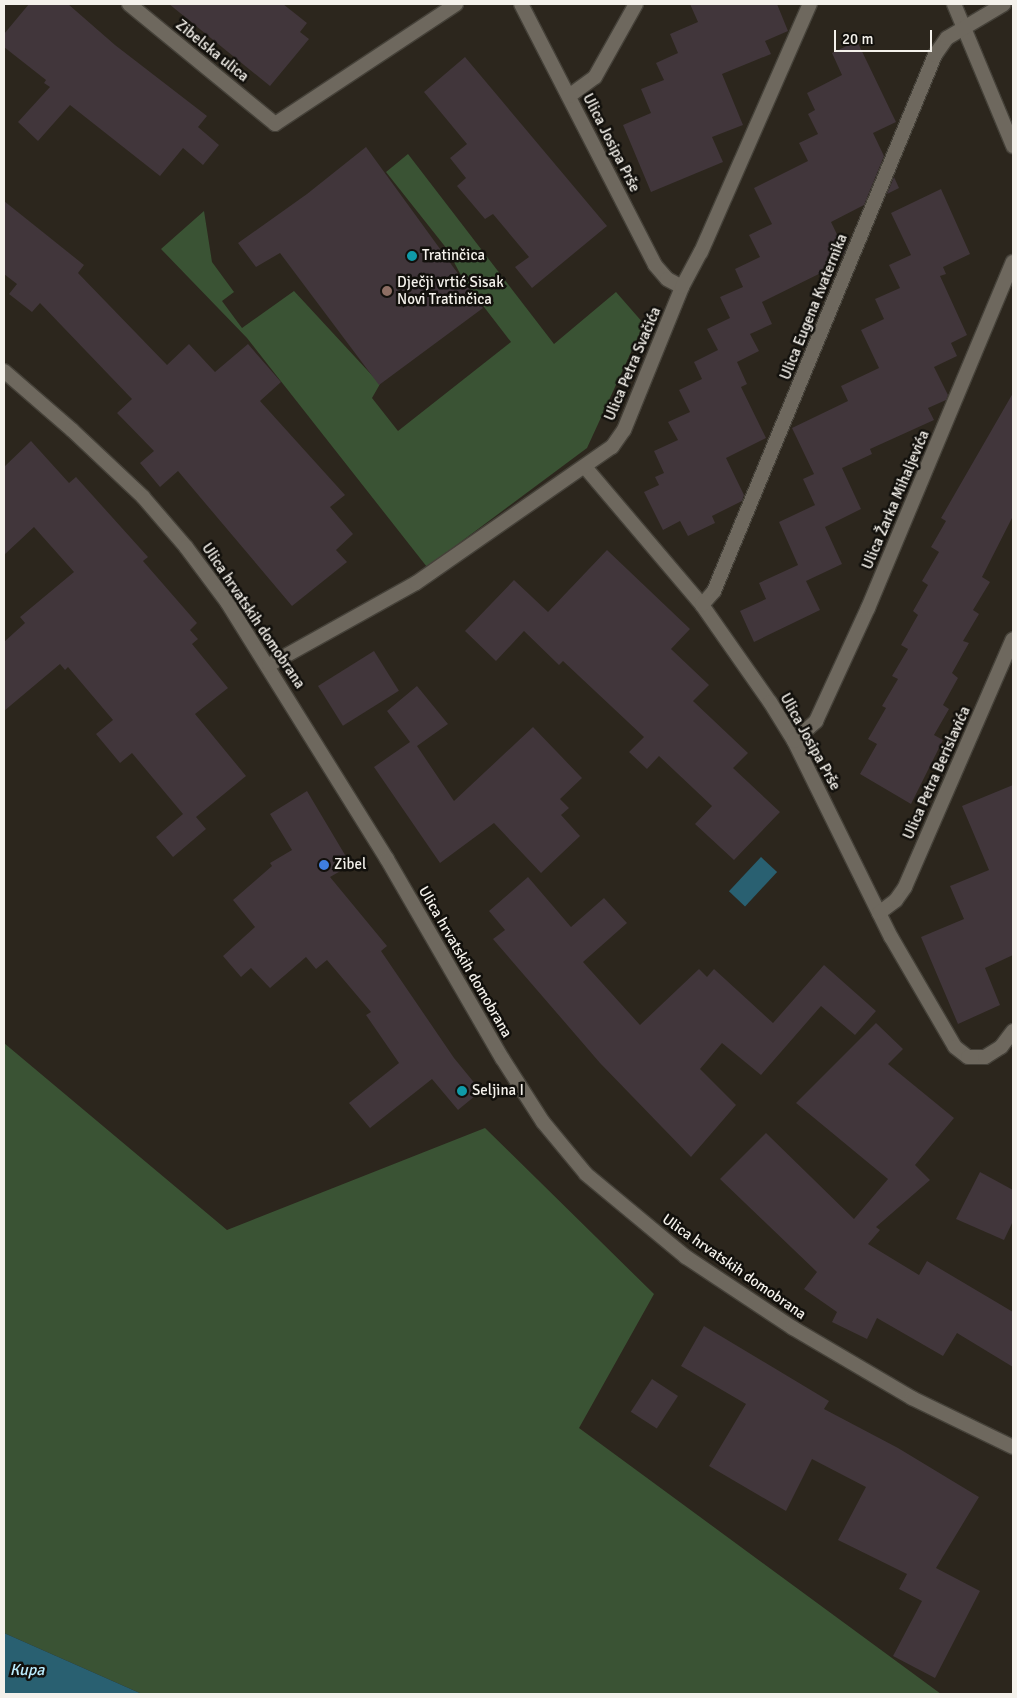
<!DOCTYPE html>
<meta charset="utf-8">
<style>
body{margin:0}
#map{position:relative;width:1017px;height:1698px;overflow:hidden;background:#2c261d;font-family:Signika,sans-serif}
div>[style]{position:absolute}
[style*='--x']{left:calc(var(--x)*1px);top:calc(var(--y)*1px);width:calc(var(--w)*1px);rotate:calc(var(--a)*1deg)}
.green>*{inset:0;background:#3a5334}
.water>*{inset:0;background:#296071;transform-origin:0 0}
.building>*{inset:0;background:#41363b;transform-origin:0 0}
.roads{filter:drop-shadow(1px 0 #454139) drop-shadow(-1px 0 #454139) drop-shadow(0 1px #454139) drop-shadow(0 -1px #454139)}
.minor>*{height:14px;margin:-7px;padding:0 7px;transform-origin:7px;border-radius:7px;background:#6e685e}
.dots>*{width:14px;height:14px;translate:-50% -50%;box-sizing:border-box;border:2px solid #12100c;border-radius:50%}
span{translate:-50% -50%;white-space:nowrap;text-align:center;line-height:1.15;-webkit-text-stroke:5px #12100c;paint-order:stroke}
.street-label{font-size:15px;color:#f4f1eb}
.poi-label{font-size:15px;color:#f4f1eb}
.left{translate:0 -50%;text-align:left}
.water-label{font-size:16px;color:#bceeff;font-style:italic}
.frame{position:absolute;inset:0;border:5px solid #f4f1eb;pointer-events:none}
.scale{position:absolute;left:834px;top:30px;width:98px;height:22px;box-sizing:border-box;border:2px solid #f4f1eb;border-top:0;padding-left:6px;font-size:15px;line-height:18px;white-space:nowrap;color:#f4f1eb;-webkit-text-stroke:4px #12100c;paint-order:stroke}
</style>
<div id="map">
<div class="green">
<div style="clip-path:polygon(408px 154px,554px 344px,616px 292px,644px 324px,587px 448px,427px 567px,247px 338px,161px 249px,204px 211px,212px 262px,234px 292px,222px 301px,242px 328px,294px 291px,380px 384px,372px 398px,398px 431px,511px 342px,464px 281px,447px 249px,386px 172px)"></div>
<div style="clip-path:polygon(4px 1043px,227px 1230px,485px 1128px,654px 1294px,579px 1428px,941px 1694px,142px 1694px,4px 1633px)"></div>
</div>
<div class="water">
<div style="left:761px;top:857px;width:22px;height:47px;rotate:43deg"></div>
<div style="clip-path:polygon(4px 1633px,142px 1694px,4px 1694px)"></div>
</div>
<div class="building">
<div style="clip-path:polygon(29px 4px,68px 4px,115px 45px,207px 116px,198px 127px,219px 145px,203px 165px,183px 148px,160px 176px,70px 105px,38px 141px,18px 122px,50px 87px,44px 83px,46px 80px,4px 47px,4px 34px)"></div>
<div style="clip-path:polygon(169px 4px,283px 4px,307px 23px,300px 32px,309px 39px,270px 86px)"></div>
<div style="clip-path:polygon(690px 4px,777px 4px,788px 31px,765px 41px,771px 54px,722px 74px,743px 125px,712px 137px,723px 162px,651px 192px,623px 125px,651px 113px,641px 89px,664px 80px,656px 63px,678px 53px,670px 34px,698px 22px)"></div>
<div style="clip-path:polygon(857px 41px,896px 122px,873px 133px,884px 156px,864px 205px,831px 222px,845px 251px,843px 255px,826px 263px,829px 269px,762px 302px,772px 324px,750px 334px,759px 351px,737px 362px,747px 384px,741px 387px,766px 438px,726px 458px,744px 495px,742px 501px,712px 516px,715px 523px,688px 536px,680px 521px,663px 530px,644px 492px,659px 485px,655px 477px,664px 473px,654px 451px,678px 440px,668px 422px,690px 412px,679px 390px,702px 379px,694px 362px,718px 350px,707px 329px,730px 318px,720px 297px,743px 287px,735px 269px,760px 257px,749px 235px,772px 224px,754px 188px,808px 161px,799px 143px,818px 134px,808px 114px,815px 110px,807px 93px,842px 75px,832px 53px)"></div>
<div style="clip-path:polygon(465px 57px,607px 226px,532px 288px,515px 267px,529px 257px,493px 214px,485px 219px,457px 186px,466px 178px,450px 158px,467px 144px,424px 92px)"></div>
<div style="clip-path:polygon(366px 147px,483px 308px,379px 385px,280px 253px,256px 267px,238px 243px,307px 194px)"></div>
<div style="clip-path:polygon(894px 177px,899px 188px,887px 194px)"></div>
<div style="clip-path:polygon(941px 189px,970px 254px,943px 267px,946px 274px,940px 276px,967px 335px,951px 343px,957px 356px,934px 367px,948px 395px,946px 400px,928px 408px,934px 420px,870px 449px,872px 454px,842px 468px,861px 509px,825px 527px,842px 564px,806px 581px,820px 610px,754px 642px,740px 611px,766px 599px,759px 583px,798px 565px,779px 522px,815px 505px,820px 516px,803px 479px,814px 474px,792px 428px,848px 401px,841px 386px,879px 368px,861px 330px,884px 319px,875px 299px,900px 288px,889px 265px,911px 255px,891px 213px)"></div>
<div style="clip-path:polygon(4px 201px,84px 265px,78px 273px,167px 365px,189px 344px,215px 372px,248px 344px,281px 382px,260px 401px,345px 495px,330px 507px,353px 534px,336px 550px,347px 562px,292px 606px,178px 471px,160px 487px,140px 463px,154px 451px,117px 413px,132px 399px,40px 303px,32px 312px,9px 294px,17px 284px,4px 274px)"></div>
<div style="clip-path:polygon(1013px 393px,1013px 516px,982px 577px,990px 582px,973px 610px,979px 614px,963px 641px,969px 643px,952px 673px,958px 678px,943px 705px,949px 709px,934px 735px,943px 740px,911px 804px,860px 774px,877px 744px,868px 739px,886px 708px,882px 706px,898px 679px,892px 676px,908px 649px,901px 645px,918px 615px,913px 611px,928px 585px,922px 581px,939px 552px,931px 547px,946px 521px,941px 518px)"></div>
<div style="clip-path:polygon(31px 441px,69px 483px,76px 477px,148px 557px,143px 561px,197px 623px,190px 630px,198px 639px,192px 644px,228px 688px,195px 714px,246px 776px,196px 817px,206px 829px,173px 857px,156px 837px,183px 814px,132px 753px,120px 763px,96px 734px,113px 720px,68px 667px,65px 670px,60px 664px,4px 711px,4px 642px,25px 623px,20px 617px,74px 572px,34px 527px,4px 555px,4px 467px)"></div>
<div style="clip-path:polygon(607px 550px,690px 629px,671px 649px,709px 685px,693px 701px,748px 753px,733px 768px,780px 812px,734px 860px,695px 824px,712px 806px,659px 756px,647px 769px,629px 752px,644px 737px,563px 661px,559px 665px,524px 631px,496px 661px,465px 631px,514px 580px,548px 612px)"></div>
<div style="left:374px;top:651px;width:47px;height:66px;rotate:58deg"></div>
<div style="clip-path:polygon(417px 686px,448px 724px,417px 746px,454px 801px,533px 727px,582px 778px,560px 799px,569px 808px,561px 815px,580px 836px,541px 873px,494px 823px,440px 863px,374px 767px,410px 742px,387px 711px)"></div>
<div style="clip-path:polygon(1013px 785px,1013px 955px,985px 968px,1000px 1005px,958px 1024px,921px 937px,964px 919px,950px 886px,989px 870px,962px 806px)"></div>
<div style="clip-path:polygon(307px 791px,351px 865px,330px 877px,387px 946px,381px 951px,454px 1058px,481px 1091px,458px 1110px,432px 1079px,370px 1128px,349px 1103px,399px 1063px,366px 1015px,371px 1012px,327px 960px,316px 969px,306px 957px,270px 988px,251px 968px,241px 977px,223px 956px,255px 927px,233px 900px,272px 866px,270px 863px,292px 850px,270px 814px)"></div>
<div style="clip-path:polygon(528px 877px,571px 927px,604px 898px,627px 923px,583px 962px,640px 1025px,699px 969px,707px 977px,714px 969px,773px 1023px,824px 965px,876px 1011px,855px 1035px,821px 1006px,761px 1075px,722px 1043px,700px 1069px,736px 1105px,691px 1157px,600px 1063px,493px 939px,505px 930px,489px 911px)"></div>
<div style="clip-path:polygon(876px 1023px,903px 1049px,888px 1064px,954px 1118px,915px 1165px,930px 1180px,876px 1227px,880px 1230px,868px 1244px,919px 1275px,927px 1261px,1013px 1312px,1013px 1367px,957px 1333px,943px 1356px,877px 1318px,867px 1339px,832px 1322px,837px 1312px,804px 1289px,817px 1272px,720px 1179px,766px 1133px,854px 1219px,888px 1179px,796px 1103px)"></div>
<div style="clip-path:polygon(980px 1172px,1013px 1190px,1013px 1221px,1004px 1240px,956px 1219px)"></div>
<div style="clip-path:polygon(704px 1326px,829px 1401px,824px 1409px,898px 1448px,979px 1497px,936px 1568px,980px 1591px,935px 1678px,893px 1656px,922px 1601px,899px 1589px,907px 1574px,838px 1540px,866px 1487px,812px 1459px,786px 1511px,709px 1466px,746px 1404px,681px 1366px)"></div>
<div style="left:652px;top:1379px;width:31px;height:39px;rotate:33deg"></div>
</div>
<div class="roads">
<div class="minor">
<div style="--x:129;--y:4;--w:189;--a:39.4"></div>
<div style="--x:275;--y:124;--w:217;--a:-33.5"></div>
<div style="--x:521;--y:4;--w:293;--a:62.8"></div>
<div style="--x:655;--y:265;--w:18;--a:49"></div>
<div style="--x:667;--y:279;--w:17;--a:28"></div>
<div style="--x:954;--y:4;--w:154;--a:67.4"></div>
<div style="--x:569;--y:96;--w:32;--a:-36"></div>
<div style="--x:595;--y:77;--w:84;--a:-60.7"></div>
<div style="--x:4;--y:371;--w:90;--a:40.9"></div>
<div style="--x:72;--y:430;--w:98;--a:43.3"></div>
<div style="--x:143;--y:497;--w:66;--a:49.3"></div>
<div style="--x:186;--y:547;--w:69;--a:53.3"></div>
<div style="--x:227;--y:602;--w:303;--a:58.1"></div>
<div style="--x:387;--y:859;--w:230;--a:60"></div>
<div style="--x:502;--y:1058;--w:76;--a:57.4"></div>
<div style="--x:543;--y:1122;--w:67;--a:50.4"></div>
<div style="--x:586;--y:1174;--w:130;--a:39.7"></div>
<div style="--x:686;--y:1257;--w:128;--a:33.6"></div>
<div style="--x:793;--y:1328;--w:138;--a:30.5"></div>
<div style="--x:912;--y:1398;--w:112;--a:25.9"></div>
<div style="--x:585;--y:467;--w:181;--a:49.7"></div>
<div style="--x:702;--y:605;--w:118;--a:55"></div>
<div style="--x:770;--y:702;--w:46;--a:58.4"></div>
<div style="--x:794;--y:741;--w:219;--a:63.7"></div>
<div style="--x:891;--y:937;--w:127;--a:59.8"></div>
<div style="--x:955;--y:1047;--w:16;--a:38"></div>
<div style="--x:968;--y:1057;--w:17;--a:0"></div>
<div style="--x:985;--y:1057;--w:19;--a:-32"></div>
<div style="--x:1001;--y:1047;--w:20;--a:-53"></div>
<div style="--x:702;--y:605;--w:18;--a:-49"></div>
<div style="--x:714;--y:591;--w:580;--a:-67.59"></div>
<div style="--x:935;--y:55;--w:21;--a:-55"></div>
<div style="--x:947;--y:38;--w:66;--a:-30.8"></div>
<div style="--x:269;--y:665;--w:168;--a:-29.2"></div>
<div style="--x:416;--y:583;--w:239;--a:-34.8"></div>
<div style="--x:612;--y:447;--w:21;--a:-55"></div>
<div style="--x:624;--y:430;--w:154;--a:-67.9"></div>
<div style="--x:682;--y:287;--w:40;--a:-62"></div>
<div style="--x:701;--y:252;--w:271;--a:-66.3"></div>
<div style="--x:794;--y:741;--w:30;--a:-42"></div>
<div style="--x:816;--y:721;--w:124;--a:-65.3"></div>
<div style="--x:868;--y:608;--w:375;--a:-67.3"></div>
<div style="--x:879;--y:913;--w:21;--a:-37"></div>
<div style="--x:896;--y:900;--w:16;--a:-55"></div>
<div style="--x:905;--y:887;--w:270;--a:-66.5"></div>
</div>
</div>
<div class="dots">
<div style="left:412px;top:256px;background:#0f9aa8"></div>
<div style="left:387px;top:291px;background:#8d6e63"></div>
<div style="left:324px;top:865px;background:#3f7fe0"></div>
<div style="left:462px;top:1091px;background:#0f9aa8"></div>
</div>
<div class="street-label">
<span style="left:212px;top:51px;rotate:39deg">Zibelska ulica</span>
<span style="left:611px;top:143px;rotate:63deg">Ulica Josipa Prše</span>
<span style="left:814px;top:307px;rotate:-68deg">Ulica Eugena Kvaternika</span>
<span style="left:633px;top:364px;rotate:-67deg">Ulica Petra Svačića</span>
<span style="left:896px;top:500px;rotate:-67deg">Ulica Žarka Mihaljevića</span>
<span style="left:253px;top:616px;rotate:56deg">Ulica hrvatskih domobrana</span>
<span style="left:810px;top:742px;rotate:61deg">Ulica Josipa Prše</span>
<span style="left:937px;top:773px;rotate:-66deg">Ulica Petra Berislavića</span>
<span style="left:465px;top:962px;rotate:60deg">Ulica hrvatskih domobrana</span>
<span style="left:734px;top:1267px;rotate:35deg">Ulica hrvatskih domobrana</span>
</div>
<div class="poi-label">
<span class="left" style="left:422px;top:256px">Tratinčica</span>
<span class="left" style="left:397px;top:291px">Dječji vrtić Sisak<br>Novi Tratinčica</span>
<span class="left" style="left:334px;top:865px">Zibel</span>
<span class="left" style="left:472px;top:1091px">Seljina I</span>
</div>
<div class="water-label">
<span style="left:27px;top:1670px">Kupa</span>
</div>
<div class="frame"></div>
<div class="scale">20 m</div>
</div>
